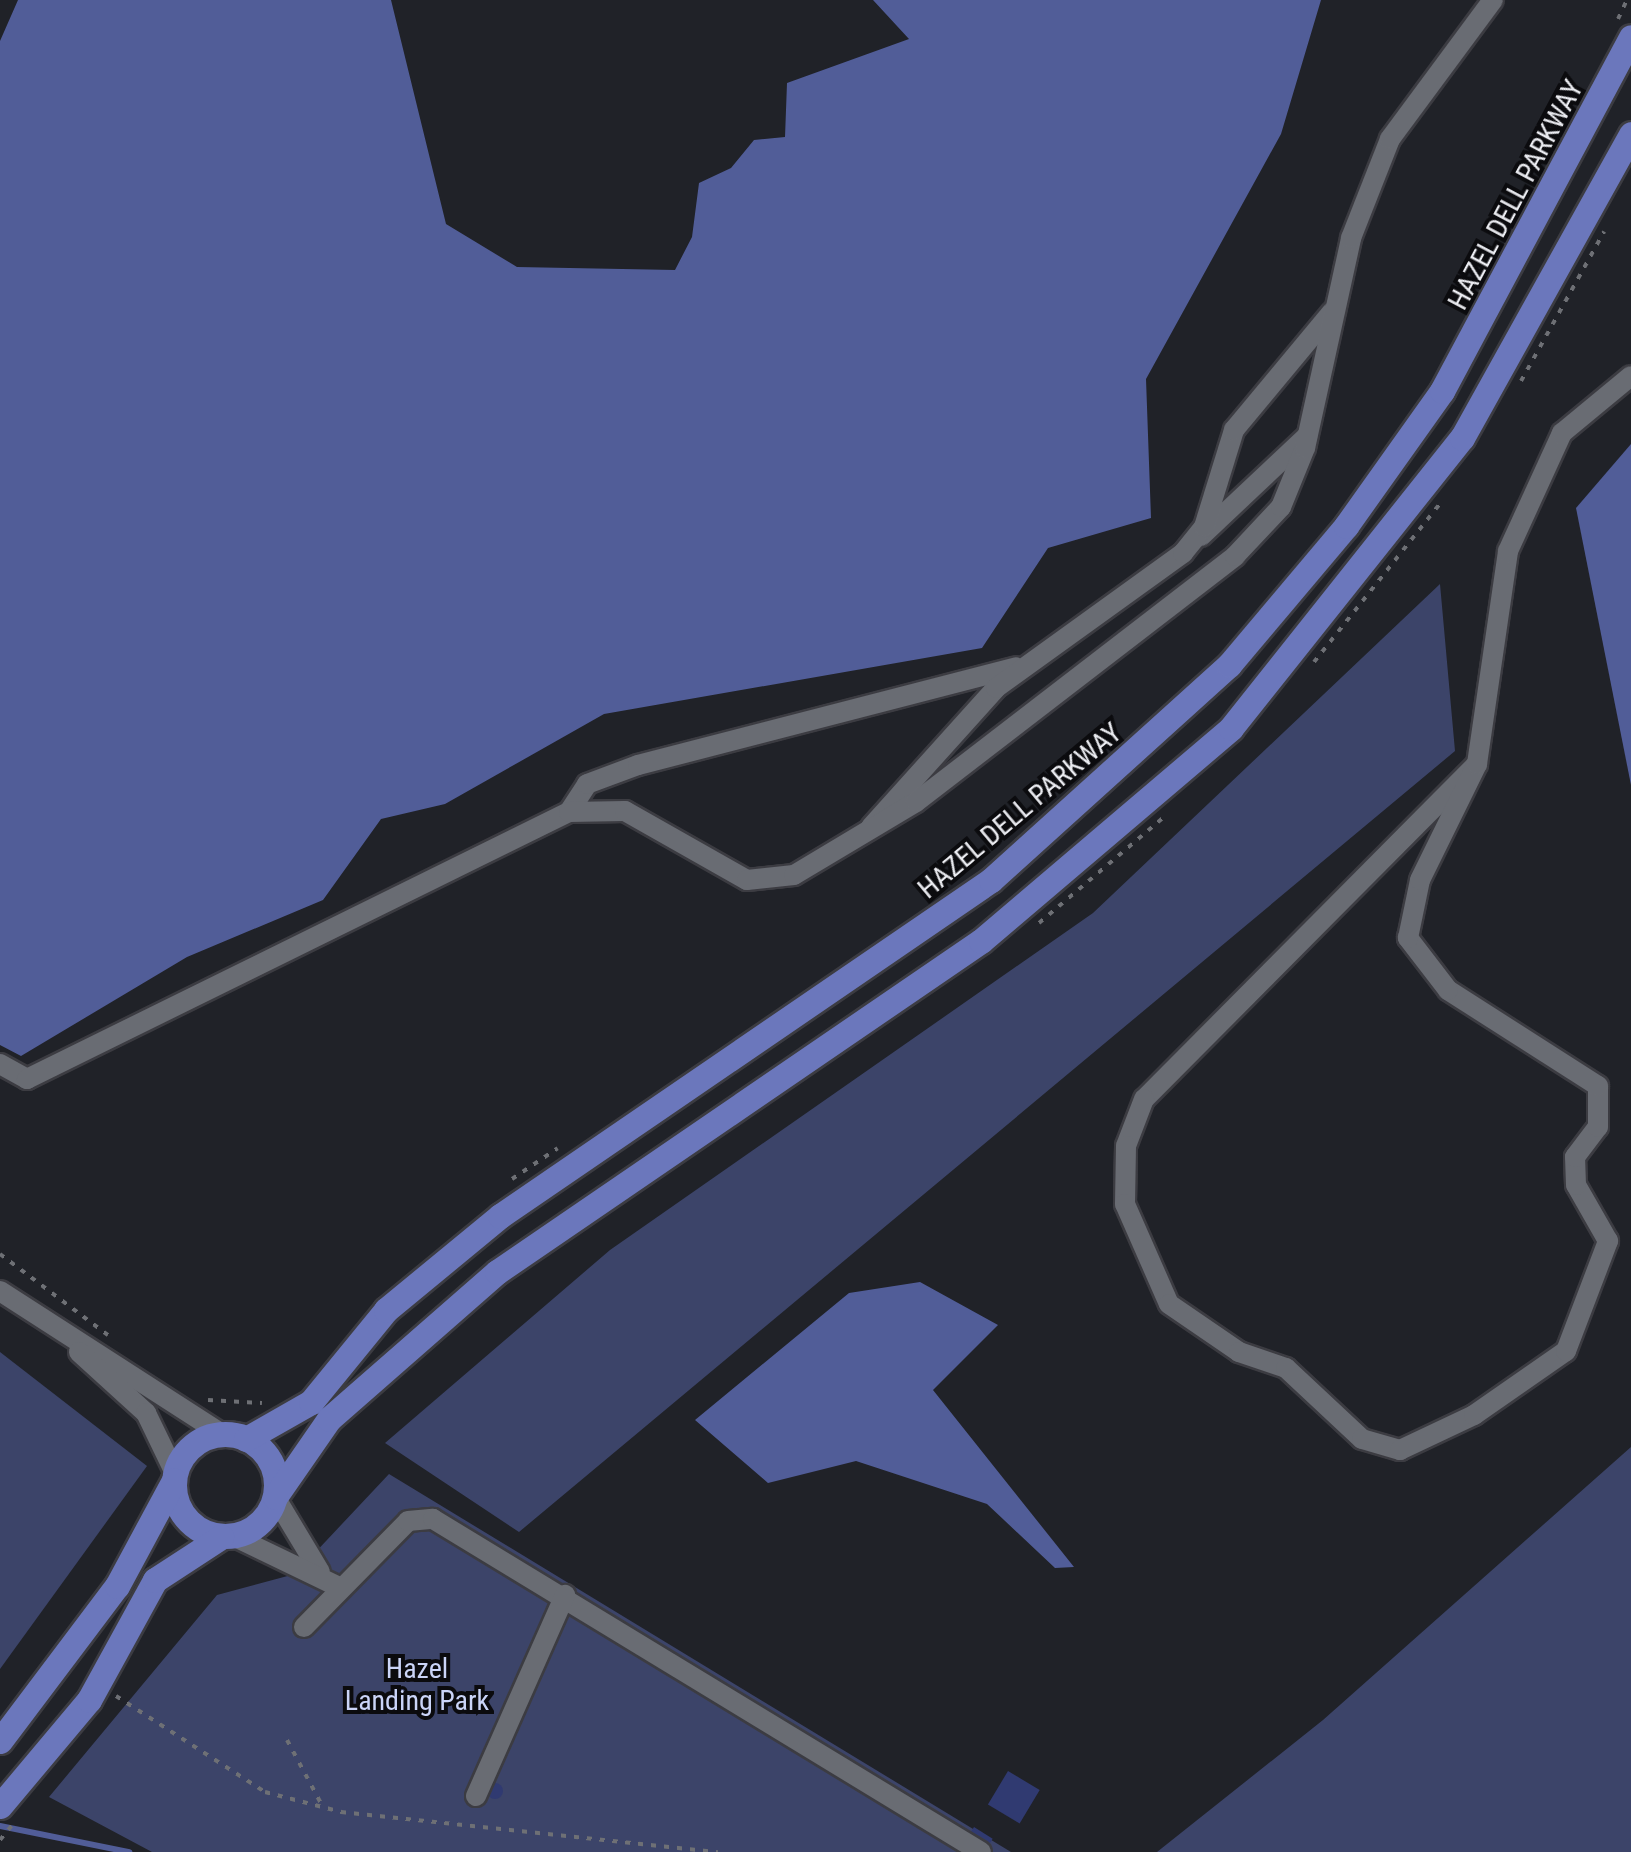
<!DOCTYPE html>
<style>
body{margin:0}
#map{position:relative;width:1631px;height:1852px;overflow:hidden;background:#202228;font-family:"Roboto Condensed",sans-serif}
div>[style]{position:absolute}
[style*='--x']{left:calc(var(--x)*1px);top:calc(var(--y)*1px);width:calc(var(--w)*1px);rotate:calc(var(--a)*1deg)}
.green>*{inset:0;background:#3c4469}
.water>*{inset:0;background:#515d98}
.stream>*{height:6px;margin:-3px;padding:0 3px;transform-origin:3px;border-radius:3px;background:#515d98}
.building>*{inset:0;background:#303a71;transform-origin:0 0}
.round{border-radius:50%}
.path>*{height:4px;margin-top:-2px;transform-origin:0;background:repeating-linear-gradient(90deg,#6e7075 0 5px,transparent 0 13px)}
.roads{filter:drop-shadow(2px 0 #3c3c42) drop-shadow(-2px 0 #3c3c42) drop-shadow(0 2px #3c3c42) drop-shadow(0 -2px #3c3c42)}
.minor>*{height:20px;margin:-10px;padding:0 10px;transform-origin:10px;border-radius:10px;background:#696c73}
.major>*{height:25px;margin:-12.5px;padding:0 12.5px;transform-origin:12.5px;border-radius:12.5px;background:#6b77bc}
.major>.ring{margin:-12.5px;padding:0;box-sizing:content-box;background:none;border:25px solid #6b77bc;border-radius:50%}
span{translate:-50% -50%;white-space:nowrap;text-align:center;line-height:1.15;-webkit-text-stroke:8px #0b0b0e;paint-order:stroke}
.street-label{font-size:28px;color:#ebecf1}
.park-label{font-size:28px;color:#cbd5f8}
</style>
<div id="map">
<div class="green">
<div style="clip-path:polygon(1440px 584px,1455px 751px,519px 1532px,385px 1443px,610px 1250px,1093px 913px)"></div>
<div style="clip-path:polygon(0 1352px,147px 1466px,0 1669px)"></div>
<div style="clip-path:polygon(1631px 1447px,1631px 1852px,1157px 1852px,1323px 1720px)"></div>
<div style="clip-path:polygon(389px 1474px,1011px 1852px,152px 1852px,49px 1797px,217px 1595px,295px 1574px)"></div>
</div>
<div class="water">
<div style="clip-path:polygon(18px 0,391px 0,446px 224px,517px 267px,675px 270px,692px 237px,699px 183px,731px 168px,754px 140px,785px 137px,787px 83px,909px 39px,873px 0,1321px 0,1281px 134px,1146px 379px,1151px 518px,1048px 548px,982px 648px,604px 714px,445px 804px,381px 819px,323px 900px,187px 957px,21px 1056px,0 1045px,0 41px)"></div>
<div style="clip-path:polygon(1631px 444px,1631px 785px,1576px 508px)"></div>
<div style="clip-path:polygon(920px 1282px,998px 1325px,933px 1390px,1074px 1567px,1055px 1568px,987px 1504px,856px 1461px,768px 1483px,695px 1420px,849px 1293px)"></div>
</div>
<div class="stream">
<div style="--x:0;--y:1826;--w:132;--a:11.4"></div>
</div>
<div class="building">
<div style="left:1008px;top:1771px;width:37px;height:39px;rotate:31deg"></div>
<div class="round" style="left:487px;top:1783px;width:16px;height:16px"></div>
<div style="left:974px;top:1827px;width:22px;height:8px;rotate:32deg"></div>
</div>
<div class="path">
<div style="--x:1618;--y:19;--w:21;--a:-65"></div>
<div style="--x:1521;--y:381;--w:171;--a:-60.9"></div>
<div style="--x:1314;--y:662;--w:201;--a:-51.5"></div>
<div style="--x:1039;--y:923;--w:165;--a:-40.3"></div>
<div style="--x:512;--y:1179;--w:55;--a:-34"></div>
<div style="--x:0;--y:1254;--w:135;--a:36.9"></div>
<div style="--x:208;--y:1400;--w:54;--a:3.2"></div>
<div style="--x:116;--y:1696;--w:177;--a:32.8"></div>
<div style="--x:265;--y:1792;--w:79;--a:14.7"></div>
<div style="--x:341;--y:1812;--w:379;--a:6.1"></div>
<div style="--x:287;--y:1740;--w:76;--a:61.8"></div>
<div style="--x:0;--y:1840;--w:21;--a:-51"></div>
</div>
<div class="roads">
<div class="minor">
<div style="--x:1201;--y:536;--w:146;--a:-43.3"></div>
<div style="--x:1477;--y:764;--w:472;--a:134.8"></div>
<div style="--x:1144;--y:1099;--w:50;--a:111"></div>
<div style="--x:1126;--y:1146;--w:58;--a:91"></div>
<div style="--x:1125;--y:1204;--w:109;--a:66.3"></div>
<div style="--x:1169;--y:1304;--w:85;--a:34.4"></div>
<div style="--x:1239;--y:1352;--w:50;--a:18.8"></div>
<div style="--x:1286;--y:1368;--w:104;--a:43.1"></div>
<div style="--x:1362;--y:1439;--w:40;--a:16"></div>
<div style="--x:1400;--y:1450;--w:82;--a:-25.3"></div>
<div style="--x:1474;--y:1415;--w:112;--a:-34.8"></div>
<div style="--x:1566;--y:1351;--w:118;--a:-69.1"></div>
<div style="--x:1608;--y:1241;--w:64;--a:-119.7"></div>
<div style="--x:1576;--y:1185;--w:28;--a:-92"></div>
<div style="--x:1575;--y:1157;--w:38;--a:-53"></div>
<div style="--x:1598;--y:1127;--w:41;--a:-90"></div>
<div style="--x:1598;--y:1086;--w:178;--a:-147.4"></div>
<div style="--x:1448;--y:990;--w:66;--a:-127.6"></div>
<div style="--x:1408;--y:938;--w:59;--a:-78.3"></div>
<div style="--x:1420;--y:880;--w:129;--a:-63.8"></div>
<div style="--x:1477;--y:764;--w:215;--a:-81.7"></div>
<div style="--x:1508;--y:551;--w:130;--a:-65.4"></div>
<div style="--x:1562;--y:433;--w:89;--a:-39.6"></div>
<div style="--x:569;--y:812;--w:33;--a:-57"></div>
<div style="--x:587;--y:784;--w:54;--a:-20.4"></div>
<div style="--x:638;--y:765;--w:390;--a:-14.5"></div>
<div style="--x:871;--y:827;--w:187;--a:-48"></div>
<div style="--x:996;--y:688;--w:231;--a:-35.8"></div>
<div style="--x:1183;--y:553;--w:33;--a:-51"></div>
<div style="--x:1204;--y:527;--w:102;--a:-72.8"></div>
<div style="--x:1234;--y:430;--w:153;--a:-50.3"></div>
<div style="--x:0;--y:1064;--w:31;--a:29"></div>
<div style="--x:27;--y:1079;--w:604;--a:-26.23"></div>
<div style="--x:569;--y:812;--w:56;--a:-1"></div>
<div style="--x:625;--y:811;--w:140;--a:29.5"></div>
<div style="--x:747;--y:880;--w:47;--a:-6.1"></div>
<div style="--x:794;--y:875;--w:142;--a:-30.9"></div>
<div style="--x:916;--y:802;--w:403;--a:-37.6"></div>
<div style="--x:1235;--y:556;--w:67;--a:-46.8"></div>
<div style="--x:1281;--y:507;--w:64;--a:-67.9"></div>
<div style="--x:1305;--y:448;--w:215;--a:-77.6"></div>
<div style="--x:1351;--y:238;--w:106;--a:-68.5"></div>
<div style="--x:1390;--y:139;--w:173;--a:-53.5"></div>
<div style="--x:0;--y:1291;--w:264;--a:32.8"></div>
<div style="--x:79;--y:1352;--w:91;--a:42.3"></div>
<div style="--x:146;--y:1413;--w:67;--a:64.2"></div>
<div style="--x:275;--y:1497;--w:87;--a:59"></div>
<div style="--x:233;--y:1536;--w:115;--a:25.7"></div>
<div style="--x:304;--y:1627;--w:148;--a:-45.5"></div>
<div style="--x:408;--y:1521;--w:25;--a:-5"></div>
<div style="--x:433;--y:1519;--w:641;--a:31.29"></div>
<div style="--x:476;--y:1796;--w:220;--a:-66.1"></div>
</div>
<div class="major">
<div class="ring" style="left:174px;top:1434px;width:77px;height:77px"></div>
<div style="--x:246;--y:1439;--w:75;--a:-29.6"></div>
<div style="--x:311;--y:1402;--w:119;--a:-50.8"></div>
<div style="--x:386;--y:1310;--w:148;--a:-39.5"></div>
<div style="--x:500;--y:1216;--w:595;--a:-34.38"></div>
<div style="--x:991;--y:880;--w:321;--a:-42.1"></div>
<div style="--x:1229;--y:665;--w:182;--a:-49.9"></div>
<div style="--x:1346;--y:526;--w:166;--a:-54.6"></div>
<div style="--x:1442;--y:391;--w:401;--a:-61.9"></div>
<div style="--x:275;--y:1497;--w:95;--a:-55.3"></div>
<div style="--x:329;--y:1419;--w:223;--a:-41.2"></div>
<div style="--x:497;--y:1272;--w:586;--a:-34.37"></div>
<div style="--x:981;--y:941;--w:328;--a:-40.4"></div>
<div style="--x:1231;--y:728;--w:371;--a:-51.5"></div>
<div style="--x:1462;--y:438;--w:348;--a:-60.9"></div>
<div style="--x:0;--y:1741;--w:194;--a:-53"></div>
<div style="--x:117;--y:1586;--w:120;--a:-61.7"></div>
<div style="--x:0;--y:1806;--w:138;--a:-50"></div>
<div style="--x:89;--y:1700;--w:137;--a:-61.2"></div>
<div style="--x:155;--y:1580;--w:79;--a:-33.1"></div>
</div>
</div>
<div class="street-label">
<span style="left:1516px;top:195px;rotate:-62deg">HAZEL DELL PARKWAY</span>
<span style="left:1020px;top:811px;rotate:-40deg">HAZEL DELL PARKWAY</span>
</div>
<div class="park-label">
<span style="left:417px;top:1685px">Hazel<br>Landing Park</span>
</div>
</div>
